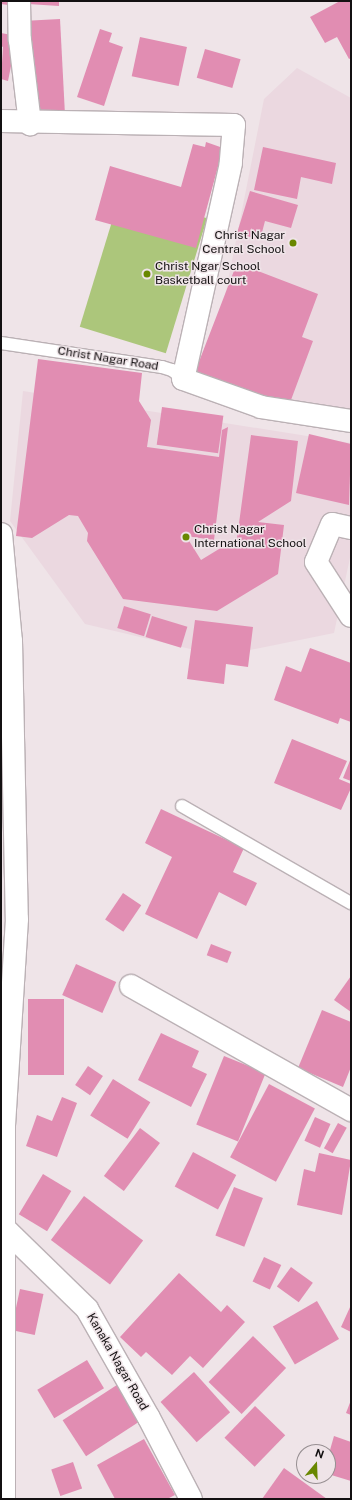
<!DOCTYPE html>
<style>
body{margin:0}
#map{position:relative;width:352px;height:1500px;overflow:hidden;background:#efe4e8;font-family:"Public Sans",sans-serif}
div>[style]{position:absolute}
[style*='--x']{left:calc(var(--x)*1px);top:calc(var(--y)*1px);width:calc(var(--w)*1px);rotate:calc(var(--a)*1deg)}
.built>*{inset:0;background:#ebd8e0}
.green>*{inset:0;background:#acc67b;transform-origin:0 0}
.building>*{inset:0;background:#e18db2;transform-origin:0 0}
.roads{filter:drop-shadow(1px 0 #bbb1b5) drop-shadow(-1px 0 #bbb1b5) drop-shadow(0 1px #bbb1b5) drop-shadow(0 -1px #bbb1b5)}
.lane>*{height:12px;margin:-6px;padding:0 6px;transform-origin:6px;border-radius:6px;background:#fff}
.street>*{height:22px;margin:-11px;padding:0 11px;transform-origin:11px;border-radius:11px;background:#fff}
.dots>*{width:11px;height:11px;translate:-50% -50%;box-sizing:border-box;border:2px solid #efe4e8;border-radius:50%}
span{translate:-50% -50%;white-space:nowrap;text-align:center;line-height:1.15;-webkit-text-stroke:3px #efe4e8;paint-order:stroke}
.poi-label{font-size:12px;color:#131011}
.right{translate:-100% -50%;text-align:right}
.left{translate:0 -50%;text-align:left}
.street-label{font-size:12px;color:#131011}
.frame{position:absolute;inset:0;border:2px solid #131011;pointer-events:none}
.north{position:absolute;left:296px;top:1444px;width:40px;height:40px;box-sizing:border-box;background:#efe4e8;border:1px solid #978f92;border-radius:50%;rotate:19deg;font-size:11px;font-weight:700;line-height:16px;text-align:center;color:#131011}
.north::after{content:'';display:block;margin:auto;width:14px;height:18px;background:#698700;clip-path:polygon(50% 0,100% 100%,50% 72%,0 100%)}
</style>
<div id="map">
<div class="built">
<div style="clip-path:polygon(297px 68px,351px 98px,351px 411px,207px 387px,264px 99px)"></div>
<div style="clip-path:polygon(23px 391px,351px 443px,351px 553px,334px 633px,220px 656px,85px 624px,10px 521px)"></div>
</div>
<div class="green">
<div style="left:121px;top:192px;width:90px;height:141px;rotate:17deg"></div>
</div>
<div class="building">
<div style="clip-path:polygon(1px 1px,9px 1px,8px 5px,1px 4px)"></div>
<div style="clip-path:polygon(28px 1px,59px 1px,59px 6px,28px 4px)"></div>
<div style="clip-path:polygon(340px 1px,351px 1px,351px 58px,349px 59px,337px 37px,325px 43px,310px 17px)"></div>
<div style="left:60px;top:19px;width:91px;height:33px;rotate:87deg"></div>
<div style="clip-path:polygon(100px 29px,112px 33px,109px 42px,123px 47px,104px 106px,77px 97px)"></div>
<div style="clip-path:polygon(1px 33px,17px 36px,8px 81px,1px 79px,3px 47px,1px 46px)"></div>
<div style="left:140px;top:37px;width:48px;height:40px;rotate:12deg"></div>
<div style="left:205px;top:49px;width:37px;height:30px;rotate:16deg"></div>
<div style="clip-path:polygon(206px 142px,223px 148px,196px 248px,95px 220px,110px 166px,181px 187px,193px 144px,205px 147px)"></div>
<div style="clip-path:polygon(263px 147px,336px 163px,332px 184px,301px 177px,297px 199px,254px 190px)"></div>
<div style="clip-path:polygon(250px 191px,298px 205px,291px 228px,265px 221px,260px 240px,237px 233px)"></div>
<div style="clip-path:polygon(237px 263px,318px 294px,302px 337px,313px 341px,288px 408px,195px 372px)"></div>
<div style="clip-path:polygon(38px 359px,142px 373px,139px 401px,151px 420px,147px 447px,219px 457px,222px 430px,228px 427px,214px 540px,186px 536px,201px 560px,237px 538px,251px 435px,298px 441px,291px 501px,258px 522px,284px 525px,278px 574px,217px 611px,123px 599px,87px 541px,88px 533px,78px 516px,69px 515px,32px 538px,16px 536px)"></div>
<div style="left:162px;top:407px;width:62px;height:38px;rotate:8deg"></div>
<div style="clip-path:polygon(309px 434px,351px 444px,349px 505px,296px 493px)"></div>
<div style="left:124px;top:606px;width:28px;height:23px;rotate:17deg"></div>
<div style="left:152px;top:616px;width:37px;height:22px;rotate:17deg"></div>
<div style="clip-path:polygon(195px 620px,253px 627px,248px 667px,226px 664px,224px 684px,187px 679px)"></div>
<div style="clip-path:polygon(310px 648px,351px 663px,351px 722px,340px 718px,338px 724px,274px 700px,286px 666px,301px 672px)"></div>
<div style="clip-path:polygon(292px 739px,347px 761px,339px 779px,351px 784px,351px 788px,341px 810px,274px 783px)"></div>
<div style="clip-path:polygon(351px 758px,351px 781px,343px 778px)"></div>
<div style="clip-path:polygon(161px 809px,244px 848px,233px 872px,257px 883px,246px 906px,219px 892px,197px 939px,145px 914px,172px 857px,145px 843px)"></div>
<div style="left:123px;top:893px;width:22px;height:32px;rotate:34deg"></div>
<div style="left:211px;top:944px;width:22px;height:12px;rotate:21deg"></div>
<div style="left:76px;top:964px;width:44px;height:34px;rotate:24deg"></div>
<div style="clip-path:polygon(351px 976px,351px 1012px,334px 1000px)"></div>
<div style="left:28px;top:999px;width:36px;height:76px"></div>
<div style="clip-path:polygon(322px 1010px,351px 1022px,351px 1067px,343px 1087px,298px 1068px)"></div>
<div style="clip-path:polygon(161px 1033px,199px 1051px,192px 1067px,207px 1074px,191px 1107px,138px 1080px)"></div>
<div style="left:224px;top:1056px;width:45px;height:74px;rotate:22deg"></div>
<div style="left:88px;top:1066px;width:18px;height:23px;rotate:34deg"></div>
<div style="left:113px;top:1079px;width:44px;height:43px;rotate:32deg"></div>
<div style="left:269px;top:1084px;width:52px;height:83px;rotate:28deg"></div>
<div style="clip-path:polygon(62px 1097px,77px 1103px,57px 1157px,26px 1146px,37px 1115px,52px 1121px)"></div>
<div style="left:315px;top:1117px;width:17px;height:26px;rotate:24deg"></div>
<div style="left:338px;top:1123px;width:10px;height:29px;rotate:29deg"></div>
<div style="left:140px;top:1128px;width:25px;height:60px;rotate:37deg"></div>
<div style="left:193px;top:1152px;width:49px;height:39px;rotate:28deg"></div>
<div style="clip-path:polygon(319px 1153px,351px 1160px,342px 1215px,297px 1205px,304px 1169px,315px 1172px)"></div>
<div style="left:43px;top:1174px;width:33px;height:47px;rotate:31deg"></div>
<div style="left:234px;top:1187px;width:31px;height:52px;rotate:21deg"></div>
<div style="left:84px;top:1196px;width:74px;height:55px;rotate:37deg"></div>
<div style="left:264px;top:1257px;width:19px;height:27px;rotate:25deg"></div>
<div style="left:291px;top:1267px;width:27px;height:24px;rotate:36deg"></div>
<div style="clip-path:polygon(179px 1273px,221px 1312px,227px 1305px,245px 1322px,203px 1368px,190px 1356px,172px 1375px,146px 1352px,141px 1357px,120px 1337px)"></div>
<div style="left:20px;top:1289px;width:24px;height:42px;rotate:12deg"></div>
<div style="left:317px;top:1301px;width:44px;height:51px;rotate:60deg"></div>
<div style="clip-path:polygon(351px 1305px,351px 1332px,341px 1327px)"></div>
<div style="left:253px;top:1336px;width:46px;height:64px;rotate:44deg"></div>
<div style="left:87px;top:1360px;width:33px;height:58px;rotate:59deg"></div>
<div style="left:194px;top:1372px;width:54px;height:45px;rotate:48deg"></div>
<div style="left:123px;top:1381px;width:43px;height:72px;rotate:57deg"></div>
<div style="clip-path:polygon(351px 1400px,351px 1415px,346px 1413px)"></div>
<div style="left:255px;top:1406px;width:42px;height:44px;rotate:44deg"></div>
<div style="clip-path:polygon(334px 1436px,351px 1442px,351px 1481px,328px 1474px,328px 1457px)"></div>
<div style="clip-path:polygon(144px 1439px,175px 1495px,167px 1499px,115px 1499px,97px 1465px)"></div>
<div style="left:73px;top:1462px;width:28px;height:23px;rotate:71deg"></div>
<div style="clip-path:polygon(284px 1468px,327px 1499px,262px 1499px)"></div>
</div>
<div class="roads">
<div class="lane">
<div style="--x:1;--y:343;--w:163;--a:8.5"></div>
<div style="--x:162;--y:367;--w:10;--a:17"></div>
<div style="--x:172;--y:370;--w:14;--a:39"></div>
<div style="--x:182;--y:806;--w:195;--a:29.9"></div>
</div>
<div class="street">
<div style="--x:19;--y:1;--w:39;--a:89"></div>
<div style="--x:20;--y:40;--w:85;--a:83.2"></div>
<div style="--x:1;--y:121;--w:233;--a:1"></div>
<div style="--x:234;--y:125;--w:38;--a:95"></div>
<div style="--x:231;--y:163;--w:221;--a:102.5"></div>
<div style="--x:183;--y:379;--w:83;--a:19.7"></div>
<div style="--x:261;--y:407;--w:91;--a:8.8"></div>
<div style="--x:351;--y:528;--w:19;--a:-168"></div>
<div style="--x:332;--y:524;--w:41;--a:112.8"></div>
<div style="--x:316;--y:562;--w:64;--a:57.1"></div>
<div style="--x:1;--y:534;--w:107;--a:84.7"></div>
<div style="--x:11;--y:641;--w:278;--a:88.8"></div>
<div style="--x:17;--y:919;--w:206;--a:93.6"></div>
<div style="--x:4;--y:1125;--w:374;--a:90"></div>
<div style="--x:131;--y:986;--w:253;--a:29.4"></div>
<div style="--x:1;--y:1225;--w:120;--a:44.3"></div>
<div style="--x:87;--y:1309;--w:125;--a:60.4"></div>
<div style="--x:149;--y:1418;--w:91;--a:62.6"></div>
</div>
</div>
<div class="dots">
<div style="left:293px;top:243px;background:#698700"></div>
<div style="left:147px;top:274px;background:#698700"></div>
<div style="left:186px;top:537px;background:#698700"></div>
</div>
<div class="poi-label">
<span class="right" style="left:285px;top:243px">Christ Nagar<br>Central School</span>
<span class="left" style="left:155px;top:274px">Christ Ngar School<br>Basketball court</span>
<span class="left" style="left:194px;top:537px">Christ Nagar<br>International School</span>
</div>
<div class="street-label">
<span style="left:108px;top:359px;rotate:9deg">Christ Nagar Road</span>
<span style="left:117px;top:1362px;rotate:60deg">Kanaka Nagar Road</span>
</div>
<div class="frame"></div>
<div class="north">N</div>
</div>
